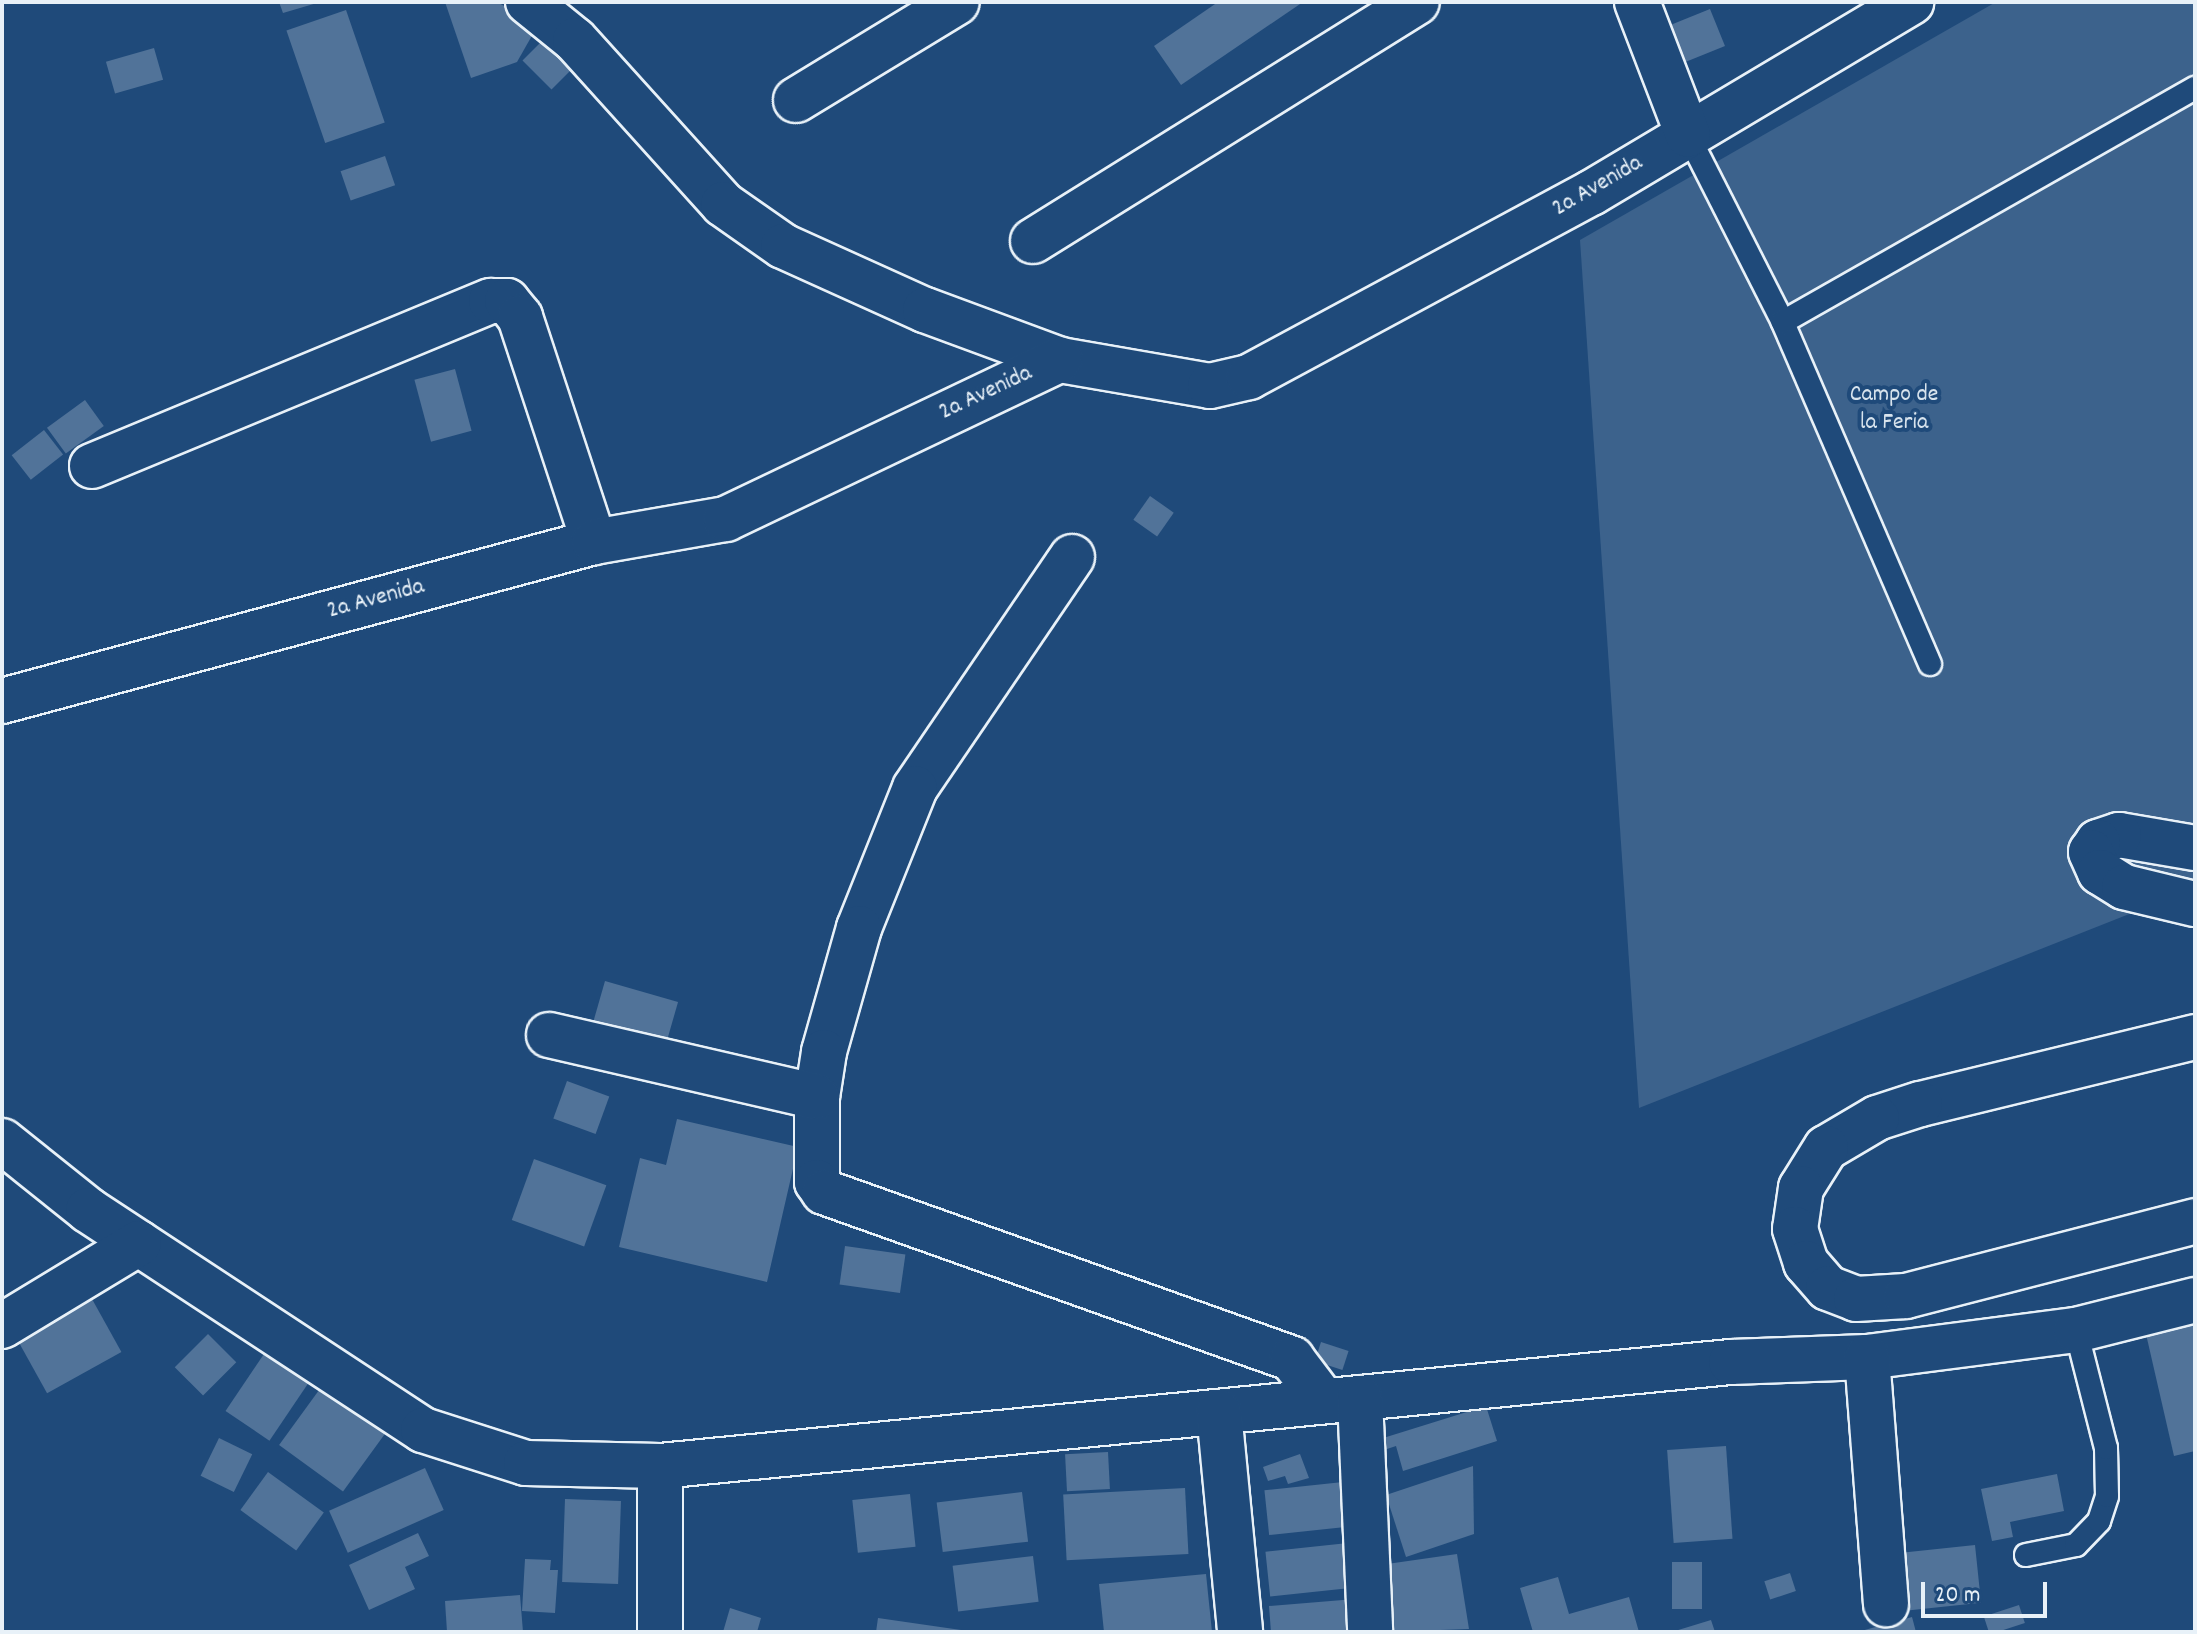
<!DOCTYPE html>
<style>
body{margin:0}
#map{position:relative;width:2197px;height:1634px;overflow:hidden;background:#1f4a7a;font-family:Dekko,sans-serif}
div>[style]{position:absolute}
[style*='--x']{left:calc(var(--x)*1px);top:calc(var(--y)*1px);width:calc(var(--w)*1px);rotate:calc(var(--a)*1deg)}
.green>*{inset:0;background:#3c628c}
.building>*{inset:0;background:#517399;transform-origin:0 0}
.roads{filter:drop-shadow(2px 0 #e8f1f8) drop-shadow(-2px 0 #e8f1f8) drop-shadow(0 2px #e8f1f8) drop-shadow(0 -2px #e8f1f8)}
.lane>*{height:22px;margin:-11px;padding:0 11px;transform-origin:11px;border-radius:11px;background:#1f4a7a}
.street>*{height:44px;margin:-22px;padding:0 22px;transform-origin:22px;border-radius:22px;background:#1f4a7a}
span{translate:-50% -50%;white-space:nowrap;text-align:center;line-height:1.15;-webkit-text-stroke:8px #1f4a7a;paint-order:stroke}
.street-label{font-size:24px;color:#e8f1f8}
.park-label{font-size:24px;color:#d7e3ed}
.frame{position:absolute;inset:0;border:4px solid #e8f1f8;pointer-events:none}
.scale{position:absolute;left:1921px;top:1582px;width:126px;height:36px;box-sizing:border-box;border:4px solid #e8f1f8;border-top:0;padding-left:10px;font-size:24px;line-height:28px;white-space:nowrap;color:#e8f1f8;-webkit-text-stroke:6px #1f4a7a;paint-order:stroke}
</style>
<div id="map">
<div class="green">
<div style="clip-path:polygon(1996px 2px,2195px 2px,2195px 888px,1639px 1108px,1580px 240px)"></div>
</div>
<div class="building">
<div style="clip-path:polygon(279px 2px,317px 2px,317px 3px,283px 13px)"></div>
<div style="clip-path:polygon(445px 2px,497px 2px,538px 25px,517px 62px,471px 78px)"></div>
<div style="clip-path:polygon(1218px 2px,1303px 2px,1181px 85px,1154px 46px)"></div>
<div style="left:1710px;top:9px;width:40px;height:52px;rotate:68deg"></div>
<div style="left:346px;top:10px;width:119px;height:63px;rotate:71deg"></div>
<div style="left:543px;top:40px;width:41px;height:29px;rotate:45deg"></div>
<div style="left:154px;top:48px;width:33px;height:50px;rotate:74deg"></div>
<div style="left:385px;top:156px;width:31px;height:47px;rotate:71deg"></div>
<div style="left:455px;top:369px;width:64px;height:42px;rotate:75deg"></div>
<div style="left:85px;top:400px;width:32px;height:47px;rotate:54deg"></div>
<div style="left:44px;top:430px;width:31px;height:41px;rotate:52deg"></div>
<div style="left:1150px;top:496px;width:29px;height:29px;rotate:35deg"></div>
<div style="left:605px;top:981px;width:76px;height:44px;rotate:16deg"></div>
<div style="left:567px;top:1081px;width:45px;height:40px;rotate:20deg"></div>
<div style="clip-path:polygon(677px 1119px,798px 1147px,767px 1282px,619px 1247px,640px 1158px,666px 1165px)"></div>
<div style="left:534px;top:1159px;width:77px;height:65px;rotate:20deg"></div>
<div style="left:845px;top:1246px;width:61px;height:39px;rotate:8deg"></div>
<div style="left:87px;top:1290px;width:71px;height:85px;rotate:61deg"></div>
<div style="clip-path:polygon(2195px 1309px,2195px 1451px,2174px 1456px,2143px 1321px)"></div>
<div style="left:208px;top:1334px;width:40px;height:47px;rotate:45deg"></div>
<div style="left:1321px;top:1342px;width:29px;height:20px;rotate:18deg"></div>
<div style="left:268px;top:1348px;width:53px;height:76px;rotate:34deg"></div>
<div style="left:322px;top:1386px;width:79px;height:73px;rotate:36deg"></div>
<div style="clip-path:polygon(1486px 1406px,1497px 1441px,1403px 1471px,1396px 1446px,1384px 1450px,1380px 1439px)"></div>
<div style="left:219px;top:1438px;width:37px;height:42px;rotate:26deg"></div>
<div style="left:1726px;top:1446px;width:93px;height:59px;rotate:86deg"></div>
<div style="left:1108px;top:1452px;width:37px;height:43px;rotate:87deg"></div>
<div style="clip-path:polygon(1300px 1454px,1309px 1478px,1288px 1484px,1285px 1476px,1268px 1481px,1263px 1467px)"></div>
<div style="clip-path:polygon(1473px 1466px,1474px 1534px,1406px 1557px,1386px 1495px)"></div>
<div style="left:425px;top:1468px;width:46px;height:105px;rotate:66deg"></div>
<div style="left:268px;top:1472px;width:69px;height:47px;rotate:36deg"></div>
<div style="clip-path:polygon(2057px 1474px,2064px 1511px,2010px 1522px,2013px 1537px,1992px 1541px,1981px 1489px)"></div>
<div style="left:1343px;top:1482px;width:45px;height:79px;rotate:84deg"></div>
<div style="left:1185px;top:1488px;width:66px;height:122px;rotate:87deg"></div>
<div style="left:1022px;top:1492px;width:50px;height:86px;rotate:83deg"></div>
<div style="left:910px;top:1494px;width:53px;height:58px;rotate:84deg"></div>
<div style="left:565px;top:1499px;width:56px;height:83px;rotate:2deg"></div>
<div style="clip-path:polygon(418px 1533px,429px 1556px,405px 1567px,415px 1589px,369px 1610px,349px 1565px)"></div>
<div style="left:1348px;top:1543px;width:45px;height:83px;rotate:84deg"></div>
<div style="left:1975px;top:1545px;width:58px;height:81px;rotate:84deg"></div>
<div style="clip-path:polygon(1457px 1554px,1469px 1629px,1384px 1632px,1373px 1566px)"></div>
<div style="left:1033px;top:1556px;width:46px;height:81px;rotate:83deg"></div>
<div style="clip-path:polygon(525px 1559px,551px 1560px,550px 1570px,558px 1570px,555px 1613px,522px 1611px)"></div>
<div style="left:1672px;top:1562px;width:30px;height:47px"></div>
<div style="left:1790px;top:1573px;width:19px;height:27px;rotate:72deg"></div>
<div style="clip-path:polygon(1206px 1574px,1212px 1632px,1104px 1632px,1099px 1584px)"></div>
<div style="clip-path:polygon(1558px 1577px,1569px 1614px,1629px 1597px,1639px 1632px,1533px 1632px,1520px 1588px)"></div>
<div style="clip-path:polygon(520px 1595px,523px 1632px,447px 1632px,445px 1601px)"></div>
<div style="clip-path:polygon(1355px 1599px,1358px 1632px,1271px 1632px,1269px 1606px)"></div>
<div style="left:2019px;top:1605px;width:19px;height:37px;rotate:72deg"></div>
<div style="clip-path:polygon(730px 1608px,761px 1618px,757px 1632px,723px 1632px)"></div>
<div style="clip-path:polygon(1912px 1617px,1916px 1632px,1861px 1632px,1861px 1631px)"></div>
<div style="clip-path:polygon(878px 1618px,961px 1630px,961px 1632px,876px 1632px)"></div>
<div style="clip-path:polygon(1711px 1620px,1715px 1632px,1675px 1632px,1675px 1631px)"></div>
</div>
<div class="roads">
<div class="lane">
<div style="--x:1688;--y:135;--w:210;--a:63.1"></div>
<div style="--x:1930;--y:664;--w:372;--a:-113.3"></div>
<div style="--x:1783;--y:322;--w:474;--a:-29.6"></div>
<div style="--x:2026;--y:1555;--w:51;--a:-11.3"></div>
<div style="--x:2076;--y:1545;--w:33;--a:-46"></div>
<div style="--x:2099;--y:1521;--w:26;--a:-72"></div>
<div style="--x:2107;--y:1496;--w:48;--a:-91.2"></div>
<div style="--x:2106;--y:1448;--w:122;--a:-104.3"></div>
</div>
<div class="street">
<div style="--x:528;--y:2;--w:60;--a:39"></div>
<div style="--x:575;--y:40;--w:221;--a:47.9"></div>
<div style="--x:723;--y:204;--w:73;--a:35"></div>
<div style="--x:783;--y:246;--w:156;--a:24.3"></div>
<div style="--x:925;--y:310;--w:144;--a:20.3"></div>
<div style="--x:1060;--y:360;--w:152;--a:9.8"></div>
<div style="--x:1210;--y:386;--w:40;--a:-13"></div>
<div style="--x:1249;--y:377;--w:388;--a:-28.3"></div>
<div style="--x:1591;--y:193;--w:373;--a:-30.8"></div>
<div style="--x:1637;--y:2;--w:142;--a:69"></div>
<div style="--x:796;--y:100;--w:188;--a:-31.3"></div>
<div style="--x:1033;--y:241;--w:452;--a:-31.9"></div>
<div style="--x:92;--y:466;--w:432;--a:-22.5"></div>
<div style="--x:491;--y:301;--w:16;--a:0"></div>
<div style="--x:507;--y:301;--w:21;--a:51"></div>
<div style="--x:520;--y:317;--w:237;--a:71.8"></div>
<div style="--x:1072;--y:557;--w:279;--a:124.2"></div>
<div style="--x:915;--y:788;--w:151;--a:111.8"></div>
<div style="--x:859;--y:928;--w:129;--a:105.8"></div>
<div style="--x:824;--y:1052;--w:46;--a:98.8"></div>
<div style="--x:817;--y:1097;--w:85;--a:90"></div>
<div style="--x:817;--y:1182;--w:12;--a:55"></div>
<div style="--x:824;--y:1192;--w:497;--a:19.6"></div>
<div style="--x:1292;--y:1359;--w:51;--a:52.9"></div>
<div style="--x:2;--y:701;--w:613;--a:-15.03"></div>
<div style="--x:594;--y:542;--w:134;--a:-9.9"></div>
<div style="--x:726;--y:519;--w:370;--a:-25.5"></div>
<div style="--x:2195;--y:848;--w:77;--a:-170.3"></div>
<div style="--x:2119;--y:835;--w:22;--a:162"></div>
<div style="--x:2098;--y:842;--w:12;--a:125"></div>
<div style="--x:2091;--y:852;--w:22;--a:66"></div>
<div style="--x:2100;--y:872;--w:28;--a:32"></div>
<div style="--x:2124;--y:887;--w:73;--a:13.5"></div>
<div style="--x:549;--y:1035;--w:275;--a:13"></div>
<div style="--x:2195;--y:1037;--w:283;--a:166.3"></div>
<div style="--x:1920;--y:1104;--w:45;--a:162"></div>
<div style="--x:1877;--y:1118;--w:59;--a:149.5"></div>
<div style="--x:1826;--y:1148;--w:47;--a:122"></div>
<div style="--x:1801;--y:1188;--w:41;--a:98.3"></div>
<div style="--x:1795;--y:1229;--w:36;--a:72"></div>
<div style="--x:1806;--y:1263;--w:33;--a:49"></div>
<div style="--x:1828;--y:1288;--w:30;--a:21"></div>
<div style="--x:1856;--y:1299;--w:50;--a:-3.4"></div>
<div style="--x:1906;--y:1296;--w:299;--a:-14.5"></div>
<div style="--x:2;--y:1141;--w:110;--a:38.7"></div>
<div style="--x:88;--y:1210;--w:401;--a:33.3"></div>
<div style="--x:423;--y:1430;--w:108;--a:17.8"></div>
<div style="--x:526;--y:1463;--w:134;--a:1.3"></div>
<div style="--x:660;--y:1466;--w:1076;--a:-5.55"></div>
<div style="--x:1731;--y:1362;--w:136;--a:-2.1"></div>
<div style="--x:1867;--y:1357;--w:211;--a:-7.4"></div>
<div style="--x:2076;--y:1330;--w:123;--a:-14.1"></div>
<div style="--x:2;--y:1326;--w:160;--a:-31.2"></div>
<div style="--x:1867;--y:1357;--w:248;--a:85.6"></div>
<div style="--x:1360;--y:1398;--w:232;--a:87.5"></div>
<div style="--x:1219;--y:1412;--w:221;--a:84.5"></div>
<div style="--x:660;--y:1466;--w:166;--a:90"></div>
</div>
</div>
<div class="street-label">
<span style="left:1598px;top:187px;rotate:-30deg">2a Avenida</span>
<span style="left:986px;top:394px;rotate:-25deg">2a Avenida</span>
<span style="left:376px;top:600px;rotate:-15deg">2a Avenida</span>
</div>
<div class="park-label">
<span style="left:1894px;top:410px">Campo de<br>la Feria</span>
</div>
<div class="frame"></div>
<div class="scale">20 m</div>
</div>
